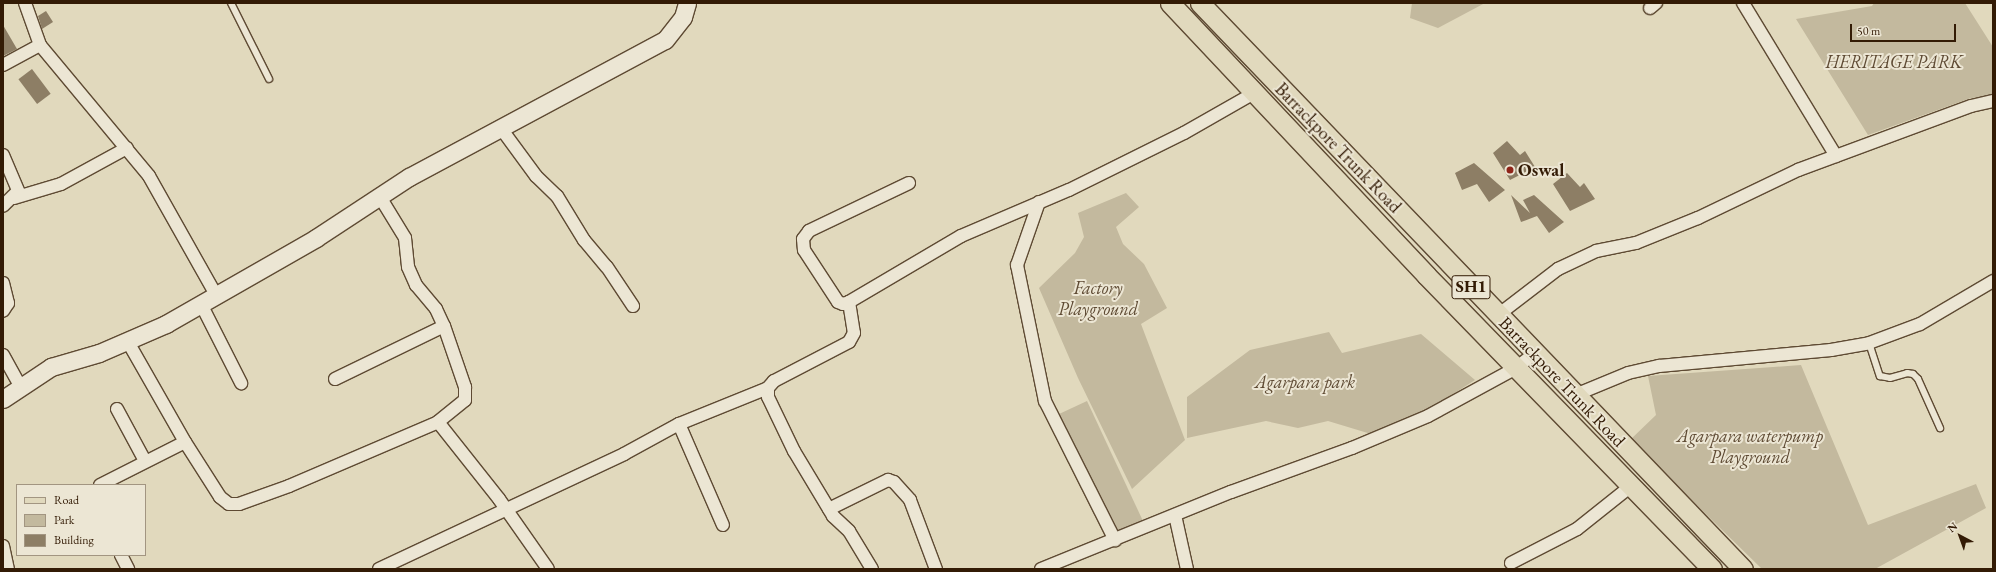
<!DOCTYPE html>
<style>
body{margin:0}
#map{position:relative;width:1996px;height:572px;overflow:hidden;background:#e1d9bd;font-family:"EB Garamond",serif}
div>[style]{position:absolute}
[style*='--x']{left:calc(var(--x)*1px);top:calc(var(--y)*1px);width:calc(var(--w)*1px);rotate:calc(var(--a)*1deg)}
.green>*{inset:0;background:#c3b99e;transform-origin:0 0}
.building>*{inset:0;background:#8d7e65;transform-origin:0 0}
.roads{filter:drop-shadow(1px 0 #5e4a33) drop-shadow(-1px 0 #5e4a33) drop-shadow(0 1px #5e4a33) drop-shadow(0 -1px #5e4a33)}
.lane>*{height:6px;margin:-3px;padding:0 3px;transform-origin:3px;border-radius:3px;background:#ece6d4}
.street>*{height:12px;margin:-6px;padding:0 6px;transform-origin:6px;border-radius:6px;background:#ece6d4}
.secondary>*{height:17px;margin:-8.5px;padding:0 8.5px;transform-origin:8.5px;border-radius:8.5px;background:#ece6d4}
.primary>*{height:19px;margin:-9.5px;padding:0 9.5px;transform-origin:9.5px;border-radius:9.5px;background:#e1d9bd}
.dots>*{width:11px;height:11px;translate:-50% -50%;box-sizing:border-box;border:2px solid #ece6d4;border-radius:50%}
span{translate:-50% -50%;white-space:nowrap;text-align:center;line-height:1.15;-webkit-text-stroke:4px #ece6d4;paint-order:stroke}
.shield-label span{padding:1px 3px;background:#ece6d4;border:1px solid;border-radius:3px;-webkit-text-stroke-width:0}
.shield-label{font-size:17px;color:#331b05;font-weight:700}
.park-label{font-size:18px;color:#5e4a33;font-style:italic}
.street-label{font-size:18px;color:#331b05}
.poi-label{font-size:18px;color:#331b05;font-weight:700}
.left{translate:0 -50%;text-align:left}
.frame{position:absolute;inset:0;border:4px solid #331b05;pointer-events:none}
.legend{position:absolute;left:16px;top:484px;width:130px;height:72px;box-sizing:border-box;background:#ece6d4;border:1px solid #a29581;margin:0;padding:5px 7px;list-style:none;font-size:12px;color:#331b05}
.legend li{display:flex;align-items:center;gap:8px;height:20px}
.legend b{width:20px;border:1px solid #a29581}
.north{position:absolute;left:1940px;top:516px;width:40px;height:40px;-webkit-text-stroke:3px #ece6d4;paint-order:stroke;rotate:319deg;font-size:11px;font-weight:700;line-height:16px;text-align:center;color:#331b05}
.north::after{content:'';display:block;margin:auto;width:14px;height:18px;background:#331b05;clip-path:polygon(50% 0,100% 100%,50% 72%,0 100%)}
.scale{position:absolute;left:1850px;top:24px;width:106px;height:18px;box-sizing:border-box;border:2px solid #331b05;border-top:0;padding-left:5px;font-size:12px;line-height:14px;white-space:nowrap;color:#331b05;-webkit-text-stroke:3px #ece6d4;paint-order:stroke}
</style>
<div id="map">
<div class="green">
<div style="clip-path:polygon(1412px 3px,1485px 3px,1438px 28px,1410px 18px)"></div>
<div style="clip-path:polygon(1874px 3px,1965px 3px,1993px 47px,1993px 96px,1971px 98px,1868px 135px,1796px 19px,1872px 6px)"></div>
<div style="clip-path:polygon(1126px 193px,1139px 207px,1116px 227px,1123px 244px,1144px 264px,1167px 308px,1141px 324px,1185px 440px,1132px 489px,1078px 378px,1039px 288px,1075px 253px,1084px 237px,1078px 213px)"></div>
<div style="clip-path:polygon(1329px 332px,1342px 353px,1421px 334px,1475px 380px,1425px 412px,1371px 434px,1328px 421px,1298px 428px,1266px 421px,1187px 438px,1187px 397px,1250px 350px)"></div>
<div style="clip-path:polygon(1801px 365px,1868px 525px,1976px 484px,1986px 508px,1875px 569px,1762px 569px,1630px 440px,1656px 415px,1648px 376px)"></div>
<div style="left:1087px;top:401px;width:137px;height:32px;rotate:65deg"></div>
</div>
<div class="building">
<div style="clip-path:polygon(46px 11px,53px 22px,42px 29px,38px 16px)"></div>
<div style="clip-path:polygon(3px 25px,17px 49px,3px 56px)"></div>
<div style="left:32px;top:69px;width:31px;height:17px;rotate:53deg"></div>
<div style="clip-path:polygon(1507px 141px,1520px 155px,1525px 151px,1535px 167px,1510px 180px,1493px 153px)"></div>
<div style="clip-path:polygon(1474px 163px,1505px 190px,1489px 202px,1477px 184px,1462px 190px,1455px 173px)"></div>
<div style="clip-path:polygon(1567px 173px,1580px 187px,1584px 183px,1595px 199px,1570px 211px,1553px 184px)"></div>
<div style="clip-path:polygon(1511px 195px,1530px 213px,1523px 200px,1534px 195px,1564px 222px,1549px 233px,1537px 216px,1521px 222px)"></div>
</div>
<div class="roads">
<div class="lane">
<div style="--x:231;--y:3;--w:85;--a:63.4"></div>
<div style="--x:1869;--y:343;--w:35;--a:72"></div>
<div style="--x:1880;--y:376;--w:10;--a:11"></div>
<div style="--x:1890;--y:378;--w:18;--a:-16"></div>
<div style="--x:1907;--y:373;--w:6;--a:9"></div>
<div style="--x:1913;--y:374;--w:7;--a:45"></div>
<div style="--x:1918;--y:379;--w:54;--a:65.8"></div>
</div>
<div class="street">
<div style="--x:25;--y:3;--w:45;--a:70.3"></div>
<div style="--x:1743;--y:3;--w:179;--a:58.7"></div>
<div style="--x:1650;--y:8;--w:8;--a:-40"></div>
<div style="--x:3;--y:65;--w:42;--a:-28.4"></div>
<div style="--x:40;--y:45;--w:170;--a:50.2"></div>
<div style="--x:149;--y:176;--w:137;--a:60.6"></div>
<div style="--x:500;--y:127;--w:61;--a:53.7"></div>
<div style="--x:536;--y:176;--w:29;--a:44"></div>
<div style="--x:557;--y:196;--w:52;--a:58.5"></div>
<div style="--x:584;--y:240;--w:35;--a:50"></div>
<div style="--x:607;--y:267;--w:47;--a:56.3"></div>
<div style="--x:3;--y:155;--w:39;--a:67"></div>
<div style="--x:18;--y:191;--w:21;--a:135"></div>
<div style="--x:909;--y:183;--w:111;--a:154.4"></div>
<div style="--x:809;--y:231;--w:10;--a:127"></div>
<div style="--x:803;--y:239;--w:11;--a:85"></div>
<div style="--x:804;--y:250;--w:62;--a:56.8"></div>
<div style="--x:838;--y:302;--w:5;--a:22"></div>
<div style="--x:843;--y:304;--w:6;--a:-18"></div>
<div style="--x:849;--y:302;--w:130;--a:-30.5"></div>
<div style="--x:961;--y:236;--w:117;--a:-23.1"></div>
<div style="--x:1069;--y:190;--w:128;--a:-26.4"></div>
<div style="--x:1184;--y:133;--w:83;--a:-29.7"></div>
<div style="--x:380;--y:197;--w:48;--a:58.6"></div>
<div style="--x:405;--y:238;--w:29;--a:84"></div>
<div style="--x:408;--y:267;--w:20;--a:66"></div>
<div style="--x:416;--y:285;--w:31;--a:50"></div>
<div style="--x:436;--y:309;--w:19;--a:65"></div>
<div style="--x:444;--y:326;--w:65;--a:71"></div>
<div style="--x:465;--y:387;--w:13;--a:90"></div>
<div style="--x:465;--y:400;--w:35;--a:141"></div>
<div style="--x:14;--y:198;--w:49;--a:-16.6"></div>
<div style="--x:61;--y:184;--w:75;--a:-28.6"></div>
<div style="--x:1039;--y:202;--w:67;--a:109.2"></div>
<div style="--x:1017;--y:265;--w:139;--a:78.4"></div>
<div style="--x:1045;--y:401;--w:156;--a:63.3"></div>
<div style="--x:3;--y:283;--w:21;--a:76"></div>
<div style="--x:8;--y:303;--w:9;--a:122"></div>
<div style="--x:849;--y:302;--w:31;--a:81"></div>
<div style="--x:854;--y:333;--w:10;--a:119"></div>
<div style="--x:849;--y:342;--w:85;--a:152.5"></div>
<div style="--x:774;--y:381;--w:9;--a:131"></div>
<div style="--x:768;--y:388;--w:9;--a:90"></div>
<div style="--x:768;--y:397;--w:60;--a:64.3"></div>
<div style="--x:794;--y:451;--w:76;--a:59"></div>
<div style="--x:833;--y:516;--w:22;--a:43"></div>
<div style="--x:849;--y:531;--w:44;--a:58.8"></div>
<div style="--x:201;--y:304;--w:89;--a:63.1"></div>
<div style="--x:1498;--y:315;--w:76;--a:-37.5"></div>
<div style="--x:1558;--y:269;--w:42;--a:-25.3"></div>
<div style="--x:1596;--y:251;--w:41;--a:-11.3"></div>
<div style="--x:1636;--y:243;--w:67;--a:-22"></div>
<div style="--x:1698;--y:218;--w:111;--a:-25.6"></div>
<div style="--x:1798;--y:170;--w:184;--a:-20.3"></div>
<div style="--x:1971;--y:106;--w:23;--a:-13"></div>
<div style="--x:128;--y:342;--w:115;--a:60.3"></div>
<div style="--x:185;--y:442;--w:65;--a:57.5"></div>
<div style="--x:220;--y:497;--w:11;--a:38"></div>
<div style="--x:229;--y:504;--w:10;--a:0"></div>
<div style="--x:239;--y:504;--w:53;--a:-19.8"></div>
<div style="--x:289;--y:486;--w:162;--a:-23.2"></div>
<div style="--x:438;--y:422;--w:98;--a:51.6"></div>
<div style="--x:499;--y:499;--w:85;--a:55"></div>
<div style="--x:3;--y:355;--w:37;--a:61"></div>
<div style="--x:335;--y:379;--w:121;--a:-25.9"></div>
<div style="--x:1575;--y:395;--w:57;--a:-22.5"></div>
<div style="--x:1628;--y:373;--w:32;--a:-13"></div>
<div style="--x:1659;--y:366;--w:173;--a:-5.3"></div>
<div style="--x:1831;--y:350;--w:39;--a:-10"></div>
<div style="--x:1869;--y:343;--w:54;--a:-20.4"></div>
<div style="--x:1920;--y:324;--w:85;--a:-30.5"></div>
<div style="--x:117;--y:409;--w:59;--a:61.7"></div>
<div style="--x:679;--y:424;--w:110;--a:66.5"></div>
<div style="--x:100;--y:485;--w:95;--a:-26.8"></div>
<div style="--x:829;--y:509;--w:66;--a:-26.2"></div>
<div style="--x:888;--y:480;--w:6;--a:18"></div>
<div style="--x:894;--y:482;--w:24;--a:48"></div>
<div style="--x:910;--y:500;--w:74;--a:69.4"></div>
<div style="--x:1175;--y:515;--w:55;--a:77.5"></div>
<div style="--x:3;--y:546;--w:24;--a:78"></div>
<div style="--x:121;--y:555;--w:16;--a:63"></div>
<div style="--x:1511;--y:563;--w:74;--a:-27.3"></div>
<div style="--x:1577;--y:529;--w:69;--a:-38.5"></div>
<div style="--x:379;--y:569;--w:271;--a:-25.1"></div>
<div style="--x:624;--y:454;--w:63;--a:-28.6"></div>
<div style="--x:679;--y:424;--w:96;--a:-22"></div>
<div style="--x:1041;--y:569;--w:205;--a:-22.1"></div>
<div style="--x:1231;--y:492;--w:129;--a:-20"></div>
<div style="--x:1352;--y:448;--w:82;--a:-22.8"></div>
<div style="--x:1428;--y:416;--w:100;--a:-28.6"></div>
<div style="--x:1516;--y:368;--w:23;--a:-38"></div>
</div>
<div class="secondary">
<div style="--x:3;--y:399;--w:58;--a:-33.7"></div>
<div style="--x:51;--y:367;--w:50;--a:-16.3"></div>
<div style="--x:99;--y:353;--w:73;--a:-23.4"></div>
<div style="--x:166;--y:324;--w:173;--a:-29.8"></div>
<div style="--x:316;--y:238;--w:111;--a:-33.3"></div>
<div style="--x:409;--y:177;--w:290;--a:-28.2"></div>
<div style="--x:665;--y:40;--w:29;--a:-52"></div>
<div style="--x:683;--y:17;--w:15;--a:-74"></div>
</div>
<div class="primary">
<div style="--x:1170;--y:3;--w:374;--a:46.7"></div>
<div style="--x:1426;--y:275;--w:410;--a:45.8"></div>
<div style="--x:1200;--y:3;--w:784;--a:46.19"></div>
</div>
</div>
<div class="dots">
<div style="left:1510px;top:170px;background:#8f2418"></div>
</div>
<div class="shield-label">
<span style="left:1471px;top:287px">SH1</span>
</div>
<div class="park-label">
<span style="left:1894px;top:62px">HERITAGE PARK</span>
<span style="left:1098px;top:299px">Factory<br>Playground</span>
<span style="left:1305px;top:382px">Agarpara park</span>
<span style="left:1750px;top:447px">Agarpara waterpump<br>Playground</span>
</div>
<div class="street-label">
<span style="left:1338px;top:148px;rotate:46deg">Barrackpore Trunk Road</span>
<span style="left:1562px;top:382px;rotate:46deg">Barrackpore Trunk Road</span>
</div>
<div class="poi-label">
<span class="left" style="left:1518px;top:170px">Oswal</span>
</div>
<div class="frame"></div>
<ul class="legend">
<li><b style="height:5px;background:#e1d9bd"></b>Road</li>
<li><b style="height:11px;background:#c3b99e"></b>Park</li>
<li><b style="height:11px;background:#8d7e65"></b>Building</li>
</ul>
<div class="north">N</div>
<div class="scale">50 m</div>
</div>
